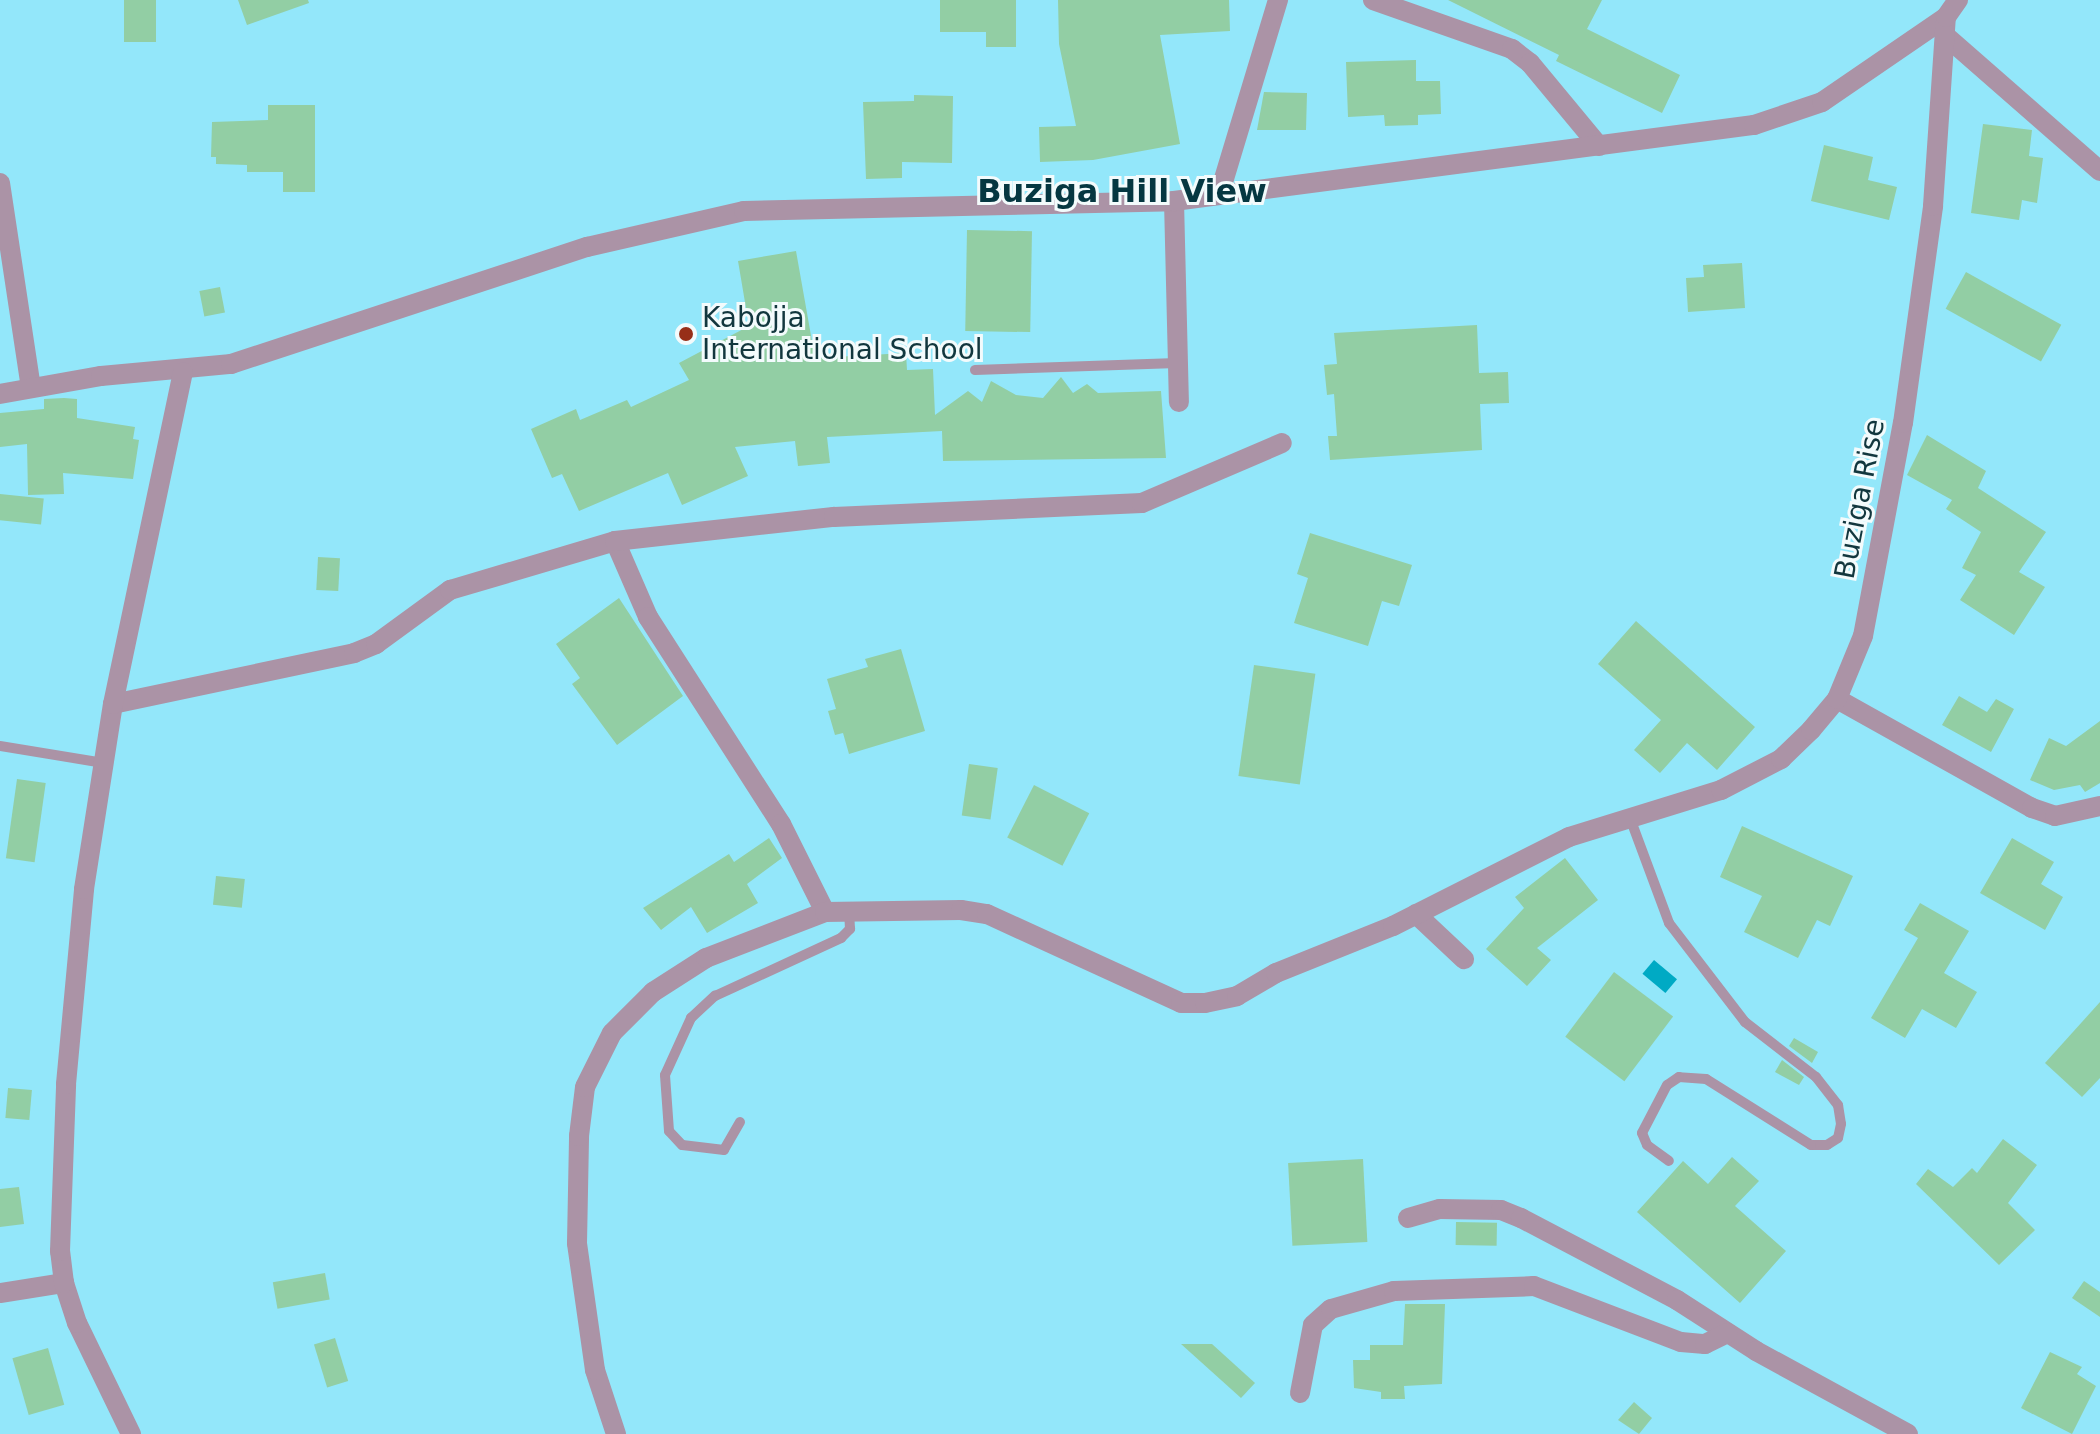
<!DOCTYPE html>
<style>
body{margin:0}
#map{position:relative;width:2100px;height:1434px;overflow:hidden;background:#93e7fa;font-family:"DejaVu Sans",sans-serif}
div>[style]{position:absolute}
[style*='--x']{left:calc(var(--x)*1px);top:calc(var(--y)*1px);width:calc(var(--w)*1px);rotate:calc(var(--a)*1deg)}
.water>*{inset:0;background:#00aac4;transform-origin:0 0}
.building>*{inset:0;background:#92cea4;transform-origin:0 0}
.lane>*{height:10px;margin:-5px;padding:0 5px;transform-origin:5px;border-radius:5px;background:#ab93a6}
.street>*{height:20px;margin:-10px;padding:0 10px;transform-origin:10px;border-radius:10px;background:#ab93a6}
.dots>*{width:22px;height:22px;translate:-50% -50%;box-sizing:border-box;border:4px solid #f3fbfc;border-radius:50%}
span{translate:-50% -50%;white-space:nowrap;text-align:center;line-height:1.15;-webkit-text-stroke:6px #f3fbfc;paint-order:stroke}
.poi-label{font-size:28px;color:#12373e}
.left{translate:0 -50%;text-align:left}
.street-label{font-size:28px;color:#12373e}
.quarter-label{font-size:32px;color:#053741;font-weight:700}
</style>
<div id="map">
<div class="water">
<div style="left:1654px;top:960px;width:30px;height:18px;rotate:40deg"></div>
</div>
<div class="building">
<div style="left:124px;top:0;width:32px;height:42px"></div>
<div style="clip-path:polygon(238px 0,308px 0,309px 3px,247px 25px)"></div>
<div style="clip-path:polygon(940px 0,1016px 0,1016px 47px,986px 47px,986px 32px,940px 32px)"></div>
<div style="clip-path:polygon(1058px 0,1229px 0,1230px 31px,1160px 35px,1180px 144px,1093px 160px,1040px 162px,1039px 127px,1076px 126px,1059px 44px)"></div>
<div style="clip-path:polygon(1448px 0,1602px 0,1587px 29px,1680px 75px,1662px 113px,1556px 61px,1559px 55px)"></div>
<div style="clip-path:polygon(1416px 60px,1416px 81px,1440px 81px,1441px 114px,1418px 115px,1418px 125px,1385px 126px,1384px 115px,1348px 117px,1346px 62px)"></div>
<div style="clip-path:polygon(1264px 92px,1307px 93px,1306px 130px,1257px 130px)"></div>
<div style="clip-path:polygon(914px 95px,953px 96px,952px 163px,902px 162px,902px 178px,866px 179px,863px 102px,914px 101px)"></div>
<div style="clip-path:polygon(268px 105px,315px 105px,315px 192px,283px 192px,283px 172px,247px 172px,247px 165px,216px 164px,216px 157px,211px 157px,212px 122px,268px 120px)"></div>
<div style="clip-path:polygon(1983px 124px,2032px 130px,2029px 156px,2043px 158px,2037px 203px,2022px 200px,2019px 220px,1971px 213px)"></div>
<div style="clip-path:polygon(1824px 145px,1873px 157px,1868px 180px,1897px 187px,1889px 220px,1811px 201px)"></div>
<div style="left:967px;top:230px;width:65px;height:101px;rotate:1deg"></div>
<div style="clip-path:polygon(796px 251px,815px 358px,906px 353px,907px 370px,933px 369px,935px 415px,968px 391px,982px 402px,991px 381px,1016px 395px,1043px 398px,1061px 377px,1073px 393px,1087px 384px,1098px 393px,1161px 391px,1166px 458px,943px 461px,942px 431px,827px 437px,830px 463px,798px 466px,795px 441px,735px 447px,748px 476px,682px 505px,668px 473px,579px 511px,562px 474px,552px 478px,531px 429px,576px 409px,580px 420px,627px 400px,631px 407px,689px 380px,679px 363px,749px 326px,738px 261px)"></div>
<div style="clip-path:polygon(1742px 263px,1745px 308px,1688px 312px,1686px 278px,1704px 277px,1703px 265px)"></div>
<div style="left:1966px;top:272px;width:109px;height:42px;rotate:29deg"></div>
<div style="left:220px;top:287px;width:26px;height:21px;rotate:79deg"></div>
<div style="clip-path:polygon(1477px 325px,1479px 373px,1508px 372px,1509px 403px,1480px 404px,1482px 450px,1330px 460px,1328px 436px,1337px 436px,1334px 394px,1327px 395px,1324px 365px,1337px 364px,1334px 333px)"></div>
<div style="clip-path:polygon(64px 398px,77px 399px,77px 418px,135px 427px,133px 439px,139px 440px,133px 479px,63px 473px,64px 494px,28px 495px,27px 444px,0 447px,0 413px,44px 409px,44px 399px)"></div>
<div style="clip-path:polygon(1927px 435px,1986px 471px,1978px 488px,2046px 532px,2019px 572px,2045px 587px,2014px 635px,1960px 600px,1976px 575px,1962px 568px,1981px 532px,1946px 509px,1952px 500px,1907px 475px)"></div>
<div style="left:0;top:494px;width:44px;height:26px;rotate:6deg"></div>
<div style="clip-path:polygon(1310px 533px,1412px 565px,1399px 606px,1382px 601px,1368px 646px,1294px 623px,1308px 578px,1297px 574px)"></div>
<div style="left:318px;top:557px;width:22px;height:33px;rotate:3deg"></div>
<div style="clip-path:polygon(619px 598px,683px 696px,617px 745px,572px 684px,580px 678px,556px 644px)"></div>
<div style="clip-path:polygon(1636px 621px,1755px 727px,1717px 770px,1687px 743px,1660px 773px,1634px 750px,1661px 720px,1598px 664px)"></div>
<div style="clip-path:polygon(901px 649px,925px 731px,849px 754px,843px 733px,835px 735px,828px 711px,836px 709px,827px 679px,868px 667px,865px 659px)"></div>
<div style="left:1254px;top:665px;width:62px;height:112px;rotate:8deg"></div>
<div style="clip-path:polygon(1959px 696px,1987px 712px,1996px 699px,2014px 709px,1991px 752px,1942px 725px)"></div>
<div style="clip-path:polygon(2100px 721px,2100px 783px,2085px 792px,2080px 785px,2054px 790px,2030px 780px,2049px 738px,2066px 746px)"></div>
<div style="left:969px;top:764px;width:29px;height:52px;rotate:8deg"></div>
<div style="left:17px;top:779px;width:29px;height:80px;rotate:8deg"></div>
<div style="left:1034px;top:785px;width:62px;height:59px;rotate:27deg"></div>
<div style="clip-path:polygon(1742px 826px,1853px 876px,1830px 926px,1817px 920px,1798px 958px,1744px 932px,1762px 896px,1720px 877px)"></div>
<div style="clip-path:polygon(769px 838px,782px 858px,747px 884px,758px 903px,707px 933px,691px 907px,661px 930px,643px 908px,729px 854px,734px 862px)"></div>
<div style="clip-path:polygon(2012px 838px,2054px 862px,2041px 884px,2063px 897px,2045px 930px,1980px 893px)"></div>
<div style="clip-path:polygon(1565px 858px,1598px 900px,1537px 948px,1551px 960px,1527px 986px,1486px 949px,1524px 908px,1515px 897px)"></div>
<div style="left:216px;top:876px;width:29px;height:29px;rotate:6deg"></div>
<div style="clip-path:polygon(1920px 903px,1969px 931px,1944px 973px,1977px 992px,1956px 1028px,1922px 1009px,1905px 1038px,1871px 1018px,1918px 938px,1904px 930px)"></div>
<div style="left:1614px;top:972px;width:74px;height:81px;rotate:37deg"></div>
<div style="clip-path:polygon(2100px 1002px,2100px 1078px,2082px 1097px,2045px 1063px)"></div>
<div style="clip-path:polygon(1794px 1038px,1818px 1052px,1812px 1063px,1789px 1046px)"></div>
<div style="clip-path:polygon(1782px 1060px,1804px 1077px,1799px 1085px,1775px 1072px)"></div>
<div style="left:8px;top:1088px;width:24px;height:30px;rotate:5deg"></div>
<div style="clip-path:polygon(2003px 1139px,2037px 1165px,2008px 1203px,2035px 1230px,1999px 1265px,1916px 1184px,1928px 1169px,1953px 1187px,1972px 1168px,1977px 1173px)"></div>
<div style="clip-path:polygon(1732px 1157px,1759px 1181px,1735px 1206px,1786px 1251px,1740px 1303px,1637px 1212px,1683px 1161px,1708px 1184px)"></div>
<div style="left:1363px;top:1159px;width:83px;height:75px;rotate:87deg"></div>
<div style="clip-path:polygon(19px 1187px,24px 1224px,0 1227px,0 1189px)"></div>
<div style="left:1456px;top:1222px;width:41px;height:23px;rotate:1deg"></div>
<div style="left:325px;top:1273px;width:27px;height:53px;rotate:80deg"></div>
<div style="clip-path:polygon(2084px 1281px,2100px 1292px,2100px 1317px,2072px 1298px)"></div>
<div style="clip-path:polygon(1405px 1304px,1445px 1304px,1442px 1384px,1404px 1386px,1405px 1399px,1381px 1399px,1381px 1392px,1354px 1388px,1353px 1360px,1370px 1360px,1370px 1345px,1403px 1345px)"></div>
<div style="left:335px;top:1338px;width:45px;height:22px;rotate:73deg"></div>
<div style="clip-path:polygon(1181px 1344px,1212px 1344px,1255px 1383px,1241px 1398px)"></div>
<div style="left:48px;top:1348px;width:59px;height:37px;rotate:74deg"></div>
<div style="clip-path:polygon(2050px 1352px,2082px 1367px,2077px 1374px,2096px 1386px,2072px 1434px,2021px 1408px)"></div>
<div style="clip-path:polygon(1634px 1402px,1652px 1418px,1639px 1434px,1618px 1420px)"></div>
</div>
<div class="lane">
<div style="--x:975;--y:370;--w:202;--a:-2"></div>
<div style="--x:0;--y:746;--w:105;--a:9.3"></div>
<div style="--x:1630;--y:818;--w:112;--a:69.6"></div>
<div style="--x:1669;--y:923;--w:125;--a:52.5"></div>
<div style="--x:1745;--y:1022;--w:90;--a:37.8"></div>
<div style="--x:1816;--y:1077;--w:36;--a:52"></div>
<div style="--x:1838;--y:1105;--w:19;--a:81"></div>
<div style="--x:1841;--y:1124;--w:14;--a:102"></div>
<div style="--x:1838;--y:1138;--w:13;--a:148"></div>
<div style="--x:1827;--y:1145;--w:16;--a:180"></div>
<div style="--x:1811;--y:1145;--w:124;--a:-147.8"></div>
<div style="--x:1706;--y:1079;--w:27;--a:-176"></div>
<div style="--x:1679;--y:1077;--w:14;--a:146"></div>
<div style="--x:1667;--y:1085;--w:54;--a:117.5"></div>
<div style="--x:1642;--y:1133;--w:13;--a:67"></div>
<div style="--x:1647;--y:1145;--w:27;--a:36"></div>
<div style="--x:740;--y:1122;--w:32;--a:120"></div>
<div style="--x:724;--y:1150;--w:42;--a:-173.2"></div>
<div style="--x:682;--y:1145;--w:19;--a:-133"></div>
<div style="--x:669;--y:1131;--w:56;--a:-94.1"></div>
<div style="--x:665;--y:1075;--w:63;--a:-65.5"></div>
<div style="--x:691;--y:1018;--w:33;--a:-43"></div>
<div style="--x:715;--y:996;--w:139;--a:-24.7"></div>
<div style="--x:841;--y:938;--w:13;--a:-45"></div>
<div style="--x:850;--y:929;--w:17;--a:-93"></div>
</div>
<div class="street">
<div style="--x:1373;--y:0;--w:147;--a:19.4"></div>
<div style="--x:1512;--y:49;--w:23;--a:38"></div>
<div style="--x:1530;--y:63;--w:108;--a:50.3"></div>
<div style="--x:1948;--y:38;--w:202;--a:41.2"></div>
<div style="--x:0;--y:183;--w:206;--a:81.4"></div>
<div style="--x:1220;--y:192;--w:201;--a:-73.2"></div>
<div style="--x:1174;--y:201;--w:201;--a:88.6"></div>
<div style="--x:0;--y:394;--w:103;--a:-10.1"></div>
<div style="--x:101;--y:376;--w:131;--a:-5.3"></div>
<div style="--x:231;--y:364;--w:375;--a:-18.2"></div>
<div style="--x:587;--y:247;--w:161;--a:-12.9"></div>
<div style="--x:744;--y:211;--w:430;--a:-1.3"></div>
<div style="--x:1174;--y:201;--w:585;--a:-7.47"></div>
<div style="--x:1754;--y:125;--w:72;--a:-18.7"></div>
<div style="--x:1822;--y:102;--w:150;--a:-34.4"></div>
<div style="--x:615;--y:541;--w:83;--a:66.5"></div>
<div style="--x:648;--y:617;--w:246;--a:57.3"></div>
<div style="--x:781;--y:824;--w:98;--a:63.4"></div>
<div style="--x:1837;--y:699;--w:223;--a:29.2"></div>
<div style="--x:2032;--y:808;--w:24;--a:19"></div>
<div style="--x:2055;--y:816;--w:46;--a:-12.5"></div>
<div style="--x:113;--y:704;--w:246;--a:-11.9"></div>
<div style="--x:354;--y:653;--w:24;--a:-22"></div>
<div style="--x:376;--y:644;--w:92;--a:-36.1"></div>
<div style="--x:450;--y:590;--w:172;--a:-16.5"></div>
<div style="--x:615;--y:541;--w:220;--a:-6.3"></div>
<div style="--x:834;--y:517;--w:308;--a:-2.6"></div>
<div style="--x:1142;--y:503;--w:152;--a:-23.2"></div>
<div style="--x:1416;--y:914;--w:66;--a:43.2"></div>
<div style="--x:1408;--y:1218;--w:33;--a:-16"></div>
<div style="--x:1440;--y:1209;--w:61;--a:0.9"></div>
<div style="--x:1501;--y:1210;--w:22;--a:22"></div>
<div style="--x:1521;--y:1218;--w:176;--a:27.7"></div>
<div style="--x:1677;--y:1300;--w:94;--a:32.8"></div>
<div style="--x:1756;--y:1351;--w:173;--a:28.6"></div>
<div style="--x:0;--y:1293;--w:65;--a:-8.9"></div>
<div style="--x:1300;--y:1393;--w:69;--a:-79.2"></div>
<div style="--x:1313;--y:1325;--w:24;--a:-42"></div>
<div style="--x:1331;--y:1309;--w:66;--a:-15.9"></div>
<div style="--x:1394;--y:1291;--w:140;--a:-2"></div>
<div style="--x:1534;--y:1286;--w:157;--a:20.9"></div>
<div style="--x:1681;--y:1342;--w:24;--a:5"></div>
<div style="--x:1705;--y:1344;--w:25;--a:-26"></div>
<div style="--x:131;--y:1434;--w:123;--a:-115.9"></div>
<div style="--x:77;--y:1323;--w:42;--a:-108"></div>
<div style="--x:64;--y:1283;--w:32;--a:-97"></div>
<div style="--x:60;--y:1251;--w:167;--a:-87.9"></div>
<div style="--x:66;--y:1084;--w:196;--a:-84.7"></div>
<div style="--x:84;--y:889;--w:187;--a:-81.1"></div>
<div style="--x:113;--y:704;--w:339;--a:-78.1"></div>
<div style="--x:616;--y:1434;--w:67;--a:-108.2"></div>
<div style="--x:595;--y:1370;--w:128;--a:-98.1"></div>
<div style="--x:577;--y:1243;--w:107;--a:-88.9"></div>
<div style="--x:579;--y:1136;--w:49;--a:-83"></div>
<div style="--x:585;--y:1087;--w:60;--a:-63.4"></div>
<div style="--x:612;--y:1033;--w:58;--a:-45"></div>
<div style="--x:653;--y:992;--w:63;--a:-32.7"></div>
<div style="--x:706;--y:958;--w:128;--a:-21.1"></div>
<div style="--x:825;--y:912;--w:136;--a:-0.8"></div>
<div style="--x:961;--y:910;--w:26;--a:9"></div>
<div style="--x:987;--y:914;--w:213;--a:24.6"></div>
<div style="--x:1181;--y:1003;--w:24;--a:0"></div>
<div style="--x:1205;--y:1003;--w:33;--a:-12"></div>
<div style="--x:1237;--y:996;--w:45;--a:-30.5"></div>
<div style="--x:1276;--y:973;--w:126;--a:-21.9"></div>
<div style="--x:1393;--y:926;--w:197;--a:-26.8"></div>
<div style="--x:1569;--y:837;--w:159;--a:-17.2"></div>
<div style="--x:1721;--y:790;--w:68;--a:-27.3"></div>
<div style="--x:1781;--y:759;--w:42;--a:-44"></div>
<div style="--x:1811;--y:730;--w:40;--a:-50"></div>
<div style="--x:1837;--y:699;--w:68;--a:-67.6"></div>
<div style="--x:1863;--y:636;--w:217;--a:-79.4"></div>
<div style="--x:1903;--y:423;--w:219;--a:-82.1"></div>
<div style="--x:1933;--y:206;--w:189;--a:-86.1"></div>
<div style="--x:1946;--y:17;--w:21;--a:-55"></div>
</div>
<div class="dots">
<div style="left:686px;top:334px;background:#972f18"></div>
</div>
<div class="poi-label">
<span class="left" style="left:702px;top:334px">Kabojja<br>International School</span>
</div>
<div class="street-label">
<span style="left:1860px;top:499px;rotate:-79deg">Buziga Rise</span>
</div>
<div class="quarter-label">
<span style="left:1122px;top:191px">Buziga Hill View</span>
</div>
</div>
